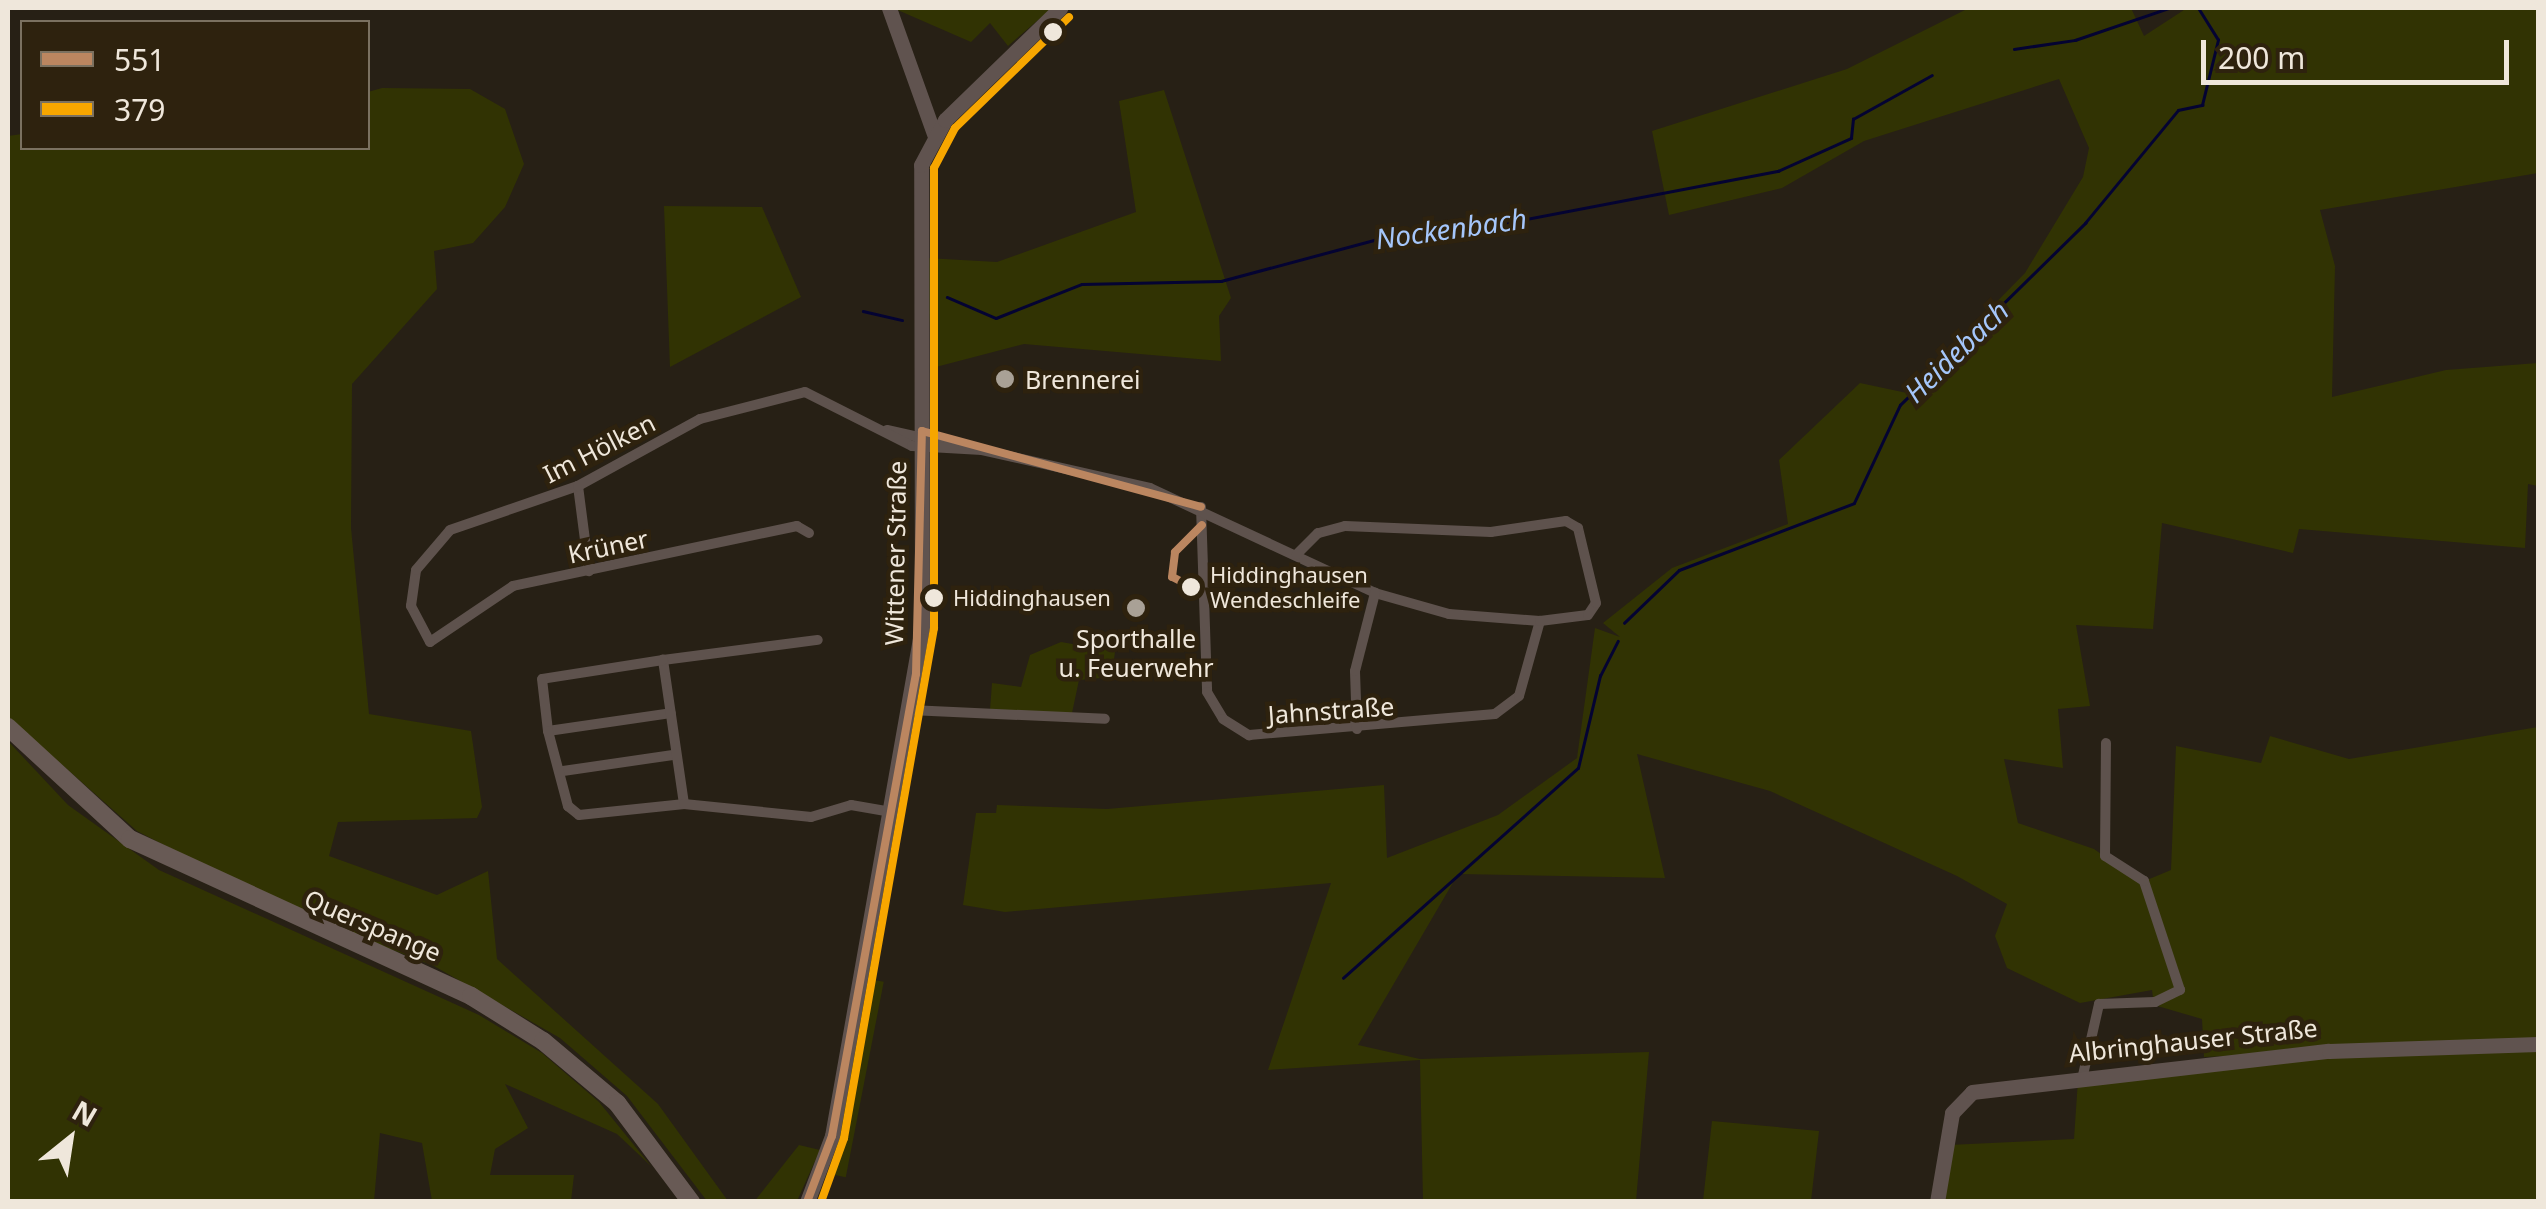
<!DOCTYPE html>
<meta charset="utf-8">
<style>
body{margin:0}
#map{position:relative;width:2546px;height:1209px;overflow:hidden;background:#272015;font-family:"Noto Sans",sans-serif}
div>[style]{position:absolute}
[style*='--x']{left:calc(var(--x)*1px);top:calc(var(--y)*1px);width:calc(var(--w)*1px);rotate:calc(var(--a)*1deg)}
.green>*{inset:0;background:#313303;transform-origin:0 0}
.stream>*{height:2.5px;margin:-1.25px;padding:0 1.25px;transform-origin:1.25px;border-radius:1.25px;background:#040332}
.street>*{height:10px;margin:-5px;padding:0 5px;transform-origin:5px;border-radius:5px;background:#5e524d}
.secondary>*{height:15px;margin:-7.5px;padding:0 7.5px;transform-origin:7.5px;border-radius:7.5px;background:#60534f}
.primary>*{height:18px;margin:-9px;padding:0 9px;transform-origin:9px;border-radius:9px;background:#685a55}
.bus-1>*{height:8px;margin:-4px;padding:0 4px;transform-origin:4px;border-radius:4px;background:#bb8660}
.bus-2>*{height:8px;margin:-4px;padding:0 4px;transform-origin:4px;border-radius:4px;background:#f7a600}
.dots>*{width:28px;height:28px;translate:-50% -50%;box-sizing:border-box;border:5px solid #2e220e;border-radius:50%}
span{translate:-50% -50%;white-space:nowrap;text-align:center;line-height:1.15;-webkit-text-stroke:9px #2e220e;paint-order:stroke}
.bus-label{font-size:22px;color:#efe7db}
.left{translate:0 -50%;text-align:left}
.poi-label{font-size:25px;color:#efe7db}
.street-label{font-size:25px;color:#efe7db}
.water-label{font-size:28px;color:#a5c6fa;font-style:italic}
.frame{position:absolute;inset:0;border:10px solid #efe7db;pointer-events:none}
.legend{position:absolute;left:20px;top:20px;width:350px;height:130px;box-sizing:border-box;background:#2e220e;border:2px solid #7b7160;margin:0;padding:12px 18px;list-style:none;font-size:30px;color:#efe7db}
.legend li{display:flex;align-items:center;gap:20px;height:50px}
.legend b{width:50px;border:2px solid #7b7160}
.north{position:absolute;left:20px;top:1089px;width:100px;height:100px;-webkit-text-stroke:8px #2e220e;paint-order:stroke;rotate:30deg;font-size:28px;font-weight:700;line-height:40px;text-align:center;color:#efe7db}
.north::after{content:'';display:block;margin:auto;width:35px;height:45px;background:#efe7db;clip-path:polygon(50% 0,100% 100%,50% 72%,0 100%)}
.scale{position:absolute;left:2201px;top:40px;width:308px;height:45px;box-sizing:border-box;border:5px solid #efe7db;border-top:0;padding-left:12px;font-size:30px;line-height:35px;white-space:nowrap;color:#efe7db;-webkit-text-stroke:8px #2e220e;paint-order:stroke}
</style>
<div id="map">
<div class="green">
<div style="clip-path:polygon(893px 8px,1052px 8px,1008px 46px,990px 23px,971px 42px)"></div>
<div style="clip-path:polygon(1969px 8px,2131px 8px,2144px 36px,2187px 8px,2538px 8px,2538px 173px,2320px 210px,2335px 266px,2332px 397px,2446px 370px,2538px 363px,2538px 486px,2528px 484px,2525px 548px,2299px 529px,2293px 553px,2162px 523px,2153px 629px,2076px 625px,2090px 706px,2058px 709px,2063px 768px,2004px 759px,2018px 823px,2094px 849px,2142px 883px,2150px 914px,2147px 880px,2171px 870px,2176px 746px,2261px 763px,2270px 736px,2349px 759px,2538px 727px,2538px 1040px,2204px 1057px,2202px 1019px,2154px 1005px,2152px 990px,2080px 1003px,2007px 968px,1995px 936px,2007px 904px,1957px 876px,1770px 791px,1637px 754px,1665px 878px,1458px 874px,1358px 1045px,1420px 1059px,1649px 1052px,1636px 1201px,1423px 1201px,1420px 1060px,1268px 1070px,1331px 883px,1005px 912px,963px 905px,976px 813px,996px 813px,997px 805px,1107px 809px,1384px 785px,1387px 858px,1498px 815px,1577px 758px,1595px 628px,1620px 637px,1603px 623px,1672px 568px,1788px 524px,1779px 460px,1860px 383px,1907px 393px,2025px 273px,2083px 177px,2089px 148px,2059px 79px,1864px 141px,1782px 188px,1669px 215px,1652px 131px,1847px 69px)"></div>
<div style="clip-path:polygon(382px 88px,470px 89px,505px 109px,524px 164px,505px 207px,473px 243px,434px 251px,437px 289px,352px 384px,351px 528px,369px 714px,471px 731px,482px 807px,477px 818px,338px 822px,329px 856px,437px 895px,488px 871px,497px 959px,658px 1104px,728px 1201px,707px 1201px,627px 1096px,560px 1038px,434px 966px,286px 908px,137px 831px,8px 717px,8px 136px,22px 134px,22px 148px,368px 148px,368px 92px)"></div>
<div style="clip-path:polygon(1164px 90px,1231px 298px,1219px 316px,1221px 361px,1024px 344px,932px 368px,926px 258px,997px 262px,1136px 212px,1119px 101px)"></div>
<div style="clip-path:polygon(664px 206px,762px 207px,801px 297px,670px 367px)"></div>
<div style="clip-path:polygon(1117px 634px,1112px 677px,1079px 680px,1072px 713px,990px 710px,992px 683px,1021px 687px,1030px 655px,1061px 642px,1096px 648px)"></div>
<div style="clip-path:polygon(8px 741px,68px 805px,159px 870px,479px 1015px,542px 1053px,599px 1102px,651px 1166px,617px 1134px,505px 1084px,528px 1128px,495px 1149px,490px 1175px,574px 1175px,571px 1201px,432px 1201px,422px 1143px,380px 1133px,374px 1201px,8px 1201px)"></div>
<div style="left:869px;top:979px;width:15px;height:199px;rotate:11deg"></div>
<div style="clip-path:polygon(2404px 1050px,2538px 1051px,2538px 1201px,1941px 1202px,1949px 1145px,2074px 1139px,2078px 1080px)"></div>
<div style="clip-path:polygon(1712px 1121px,1819px 1131px,1811px 1201px,1703px 1201px)"></div>
<div style="clip-path:polygon(799px 1145px,820px 1150px,797px 1201px,754px 1202px)"></div>
</div>
<div class="stream">
<div style="--x:2014;--y:49;--w:62;--a:-8.4"></div>
<div style="--x:2075;--y:40;--w:99;--a:-18.8"></div>
<div style="--x:947;--y:297;--w:53;--a:23.2"></div>
<div style="--x:996;--y:318;--w:92;--a:-21.6"></div>
<div style="--x:1082;--y:284;--w:139;--a:-1.2"></div>
<div style="--x:1221;--y:281;--w:216;--a:-15"></div>
<div style="--x:1430;--y:225;--w:29;--a:14"></div>
<div style="--x:1458;--y:232;--w:326;--a:-10.8"></div>
<div style="--x:1778;--y:171;--w:80;--a:-24.3"></div>
<div style="--x:1851;--y:138;--w:19;--a:-84"></div>
<div style="--x:1853;--y:119;--w:90;--a:-29.1"></div>
<div style="--x:863;--y:311;--w:40;--a:13"></div>
<div style="--x:1624;--y:623;--w:76;--a:-43.9"></div>
<div style="--x:1679;--y:570;--w:187;--a:-20.9"></div>
<div style="--x:1854;--y:503;--w:108;--a:-64.9"></div>
<div style="--x:1900;--y:405;--w:260;--a:-44.5"></div>
<div style="--x:2085;--y:223;--w:146;--a:-50.5"></div>
<div style="--x:2178;--y:110;--w:25;--a:-12"></div>
<div style="--x:2202;--y:105;--w:67;--a:-76.2"></div>
<div style="--x:2218;--y:40;--w:38;--a:-122"></div>
<div style="--x:1343;--y:978;--w:315;--a:-41.8"></div>
<div style="--x:1578;--y:768;--w:95;--a:-76.6"></div>
<div style="--x:1600;--y:676;--w:39;--a:-63"></div>
</div>
<div class="street">
<div style="--x:887;--y:430;--w:74;--a:12.5"></div>
<div style="--x:578;--y:486;--w:86;--a:82.6"></div>
<div style="--x:1201;--y:507;--w:185;--a:88.1"></div>
<div style="--x:1207;--y:692;--w:31;--a:59"></div>
<div style="--x:1223;--y:719;--w:31;--a:32"></div>
<div style="--x:1249;--y:735;--w:247;--a:-4.9"></div>
<div style="--x:1495;--y:714;--w:30;--a:-37"></div>
<div style="--x:1519;--y:696;--w:78;--a:-74.4"></div>
<div style="--x:809;--y:533;--w:14;--a:-150"></div>
<div style="--x:797;--y:526;--w:290;--a:168.1"></div>
<div style="--x:513;--y:586;--w:100;--a:146"></div>
<div style="--x:430;--y:642;--w:41;--a:-117.8"></div>
<div style="--x:411;--y:606;--w:36;--a:-82"></div>
<div style="--x:416;--y:570;--w:52;--a:-49.6"></div>
<div style="--x:450;--y:530;--w:135;--a:-19"></div>
<div style="--x:578;--y:486;--w:139;--a:-28.8"></div>
<div style="--x:700;--y:419;--w:108;--a:-14.4"></div>
<div style="--x:805;--y:392;--w:120;--a:26.8"></div>
<div style="--x:912;--y:446;--w:70;--a:3.3"></div>
<div style="--x:982;--y:450;--w:172;--a:12.7"></div>
<div style="--x:1150;--y:488;--w:248;--a:25"></div>
<div style="--x:1375;--y:593;--w:77;--a:15.8"></div>
<div style="--x:1449;--y:614;--w:91;--a:4.4"></div>
<div style="--x:1540;--y:621;--w:48;--a:-7.1"></div>
<div style="--x:1588;--y:615;--w:14;--a:-56"></div>
<div style="--x:1596;--y:603;--w:77;--a:-103.5"></div>
<div style="--x:1578;--y:528;--w:14;--a:-150"></div>
<div style="--x:1566;--y:521;--w:76;--a:171.7"></div>
<div style="--x:1491;--y:532;--w:146;--a:-177.6"></div>
<div style="--x:1345;--y:526;--w:28;--a:165"></div>
<div style="--x:1318;--y:533;--w:30;--a:135"></div>
<div style="--x:663;--y:660;--w:156;--a:-7.4"></div>
<div style="--x:910;--y:710;--w:195;--a:2.6"></div>
<div style="--x:1357;--y:729;--w:58;--a:-92"></div>
<div style="--x:1355;--y:671;--w:81;--a:-75.6"></div>
<div style="--x:548;--y:731;--w:124;--a:-8.3"></div>
<div style="--x:563;--y:771;--w:111;--a:-8.3"></div>
<div style="--x:684;--y:804;--w:146;--a:-98.3"></div>
<div style="--x:663;--y:660;--w:122;--a:171.1"></div>
<div style="--x:542;--y:679;--w:52;--a:83.4"></div>
<div style="--x:548;--y:731;--w:78;--a:75.1"></div>
<div style="--x:568;--y:806;--w:14;--a:39"></div>
<div style="--x:579;--y:815;--w:106;--a:-6"></div>
<div style="--x:684;--y:804;--w:128;--a:5.8"></div>
<div style="--x:811;--y:817;--w:42;--a:-16.7"></div>
<div style="--x:851;--y:805;--w:41;--a:9.9"></div>
<div style="--x:2083;--y:1075;--w:73;--a:-77.3"></div>
<div style="--x:2099;--y:1004;--w:56;--a:-2"></div>
<div style="--x:2155;--y:1002;--w:28;--a:-26"></div>
<div style="--x:2180;--y:990;--w:115;--a:-108.3"></div>
<div style="--x:2144;--y:881;--w:46;--a:-147.3"></div>
<div style="--x:2105;--y:856;--w:113;--a:-89.5"></div>
</div>
<div class="secondary">
<div style="--x:889;--y:8;--w:134;--a:70.3"></div>
<div style="--x:807;--y:1202;--w:71;--a:-69.3"></div>
<div style="--x:832;--y:1136;--w:517;--a:-79.97"></div>
<div style="--x:922;--y:627;--w:462;--a:-90.1"></div>
<div style="--x:921;--y:165;--w:51;--a:-61.9"></div>
<div style="--x:945;--y:120;--w:161;--a:-44.2"></div>
<div style="--x:1937;--y:1202;--w:90;--a:-80.4"></div>
<div style="--x:1952;--y:1113;--w:29;--a:-46"></div>
<div style="--x:1972;--y:1092;--w:359;--a:-6.6"></div>
<div style="--x:2329;--y:1051;--w:209;--a:-1.9"></div>
</div>
<div class="primary">
<div style="--x:8;--y:727;--w:166;--a:42.6"></div>
<div style="--x:130;--y:839;--w:375;--a:24.7"></div>
<div style="--x:471;--y:996;--w:85;--a:32"></div>
<div style="--x:543;--y:1041;--w:97;--a:40"></div>
<div style="--x:617;--y:1103;--w:124;--a:53.2"></div>
</div>
<div class="bus-1">
<div style="--x:922;--y:431;--w:289;--a:15.2"></div>
<div style="--x:1192;--y:587;--w:22;--a:-153"></div>
<div style="--x:1172;--y:577;--w:25;--a:-83"></div>
<div style="--x:1175;--y:552;--w:38;--a:-45"></div>
<div style="--x:807;--y:1202;--w:71;--a:-69.3"></div>
<div style="--x:832;--y:1136;--w:470;--a:-79.7"></div>
<div style="--x:916;--y:674;--w:243;--a:-88.6"></div>
</div>
<div class="bus-2">
<div style="--x:821;--y:1202;--w:68;--a:-70.2"></div>
<div style="--x:844;--y:1138;--w:518;--a:-79.99"></div>
<div style="--x:934;--y:628;--w:460;--a:-90"></div>
<div style="--x:934;--y:168;--w:45;--a:-62.3"></div>
<div style="--x:955;--y:128;--w:159;--a:-44.2"></div>
</div>
<div class="dots">
<div style="left:1053px;top:32px;background:#efe7db"></div>
<div style="left:1005px;top:379px;background:#a9a196"></div>
<div style="left:1191px;top:587px;background:#efe7db"></div>
<div style="left:934px;top:598px;background:#efe7db"></div>
<div style="left:1136px;top:608px;background:#a9a196"></div>
</div>
<div class="bus-label">
<span class="left" style="left:1210px;top:587px">Hiddinghausen<br>Wendeschleife</span>
<span class="left" style="left:953px;top:598px">Hiddinghausen</span>
</div>
<div class="poi-label">
<span class="left" style="left:1025px;top:379px">Brennerei</span>
<span style="left:1136px;top:653px">Sporthalle<br>u. Feuerwehr</span>
</div>
<div class="street-label">
<span style="left:599px;top:448px;rotate:-27deg">Im Hölken</span>
<span style="left:608px;top:546px;rotate:-12deg">Krüner</span>
<span style="left:895px;top:553px;rotate:-89deg">Wittener Straße</span>
<span style="left:1331px;top:710px;rotate:-4deg">Jahnstraße</span>
<span style="left:373px;top:925px;rotate:23deg">Querspange</span>
<span style="left:2193px;top:1040px;rotate:-6deg">Albringhauser Straße</span>
</div>
<div class="water-label">
<span style="left:1451px;top:228px;rotate:-8deg">Nockenbach</span>
<span style="left:1956px;top:351px;rotate:-44deg">Heidebach</span>
</div>
<div class="frame"></div>
<ul class="legend">
<li><b style="height:12px;background:#bb8660"></b>551</li>
<li><b style="height:12px;background:#f7a600"></b>379</li>
</ul>
<div class="north">N</div>
<div class="scale">200 m</div>
</div>
